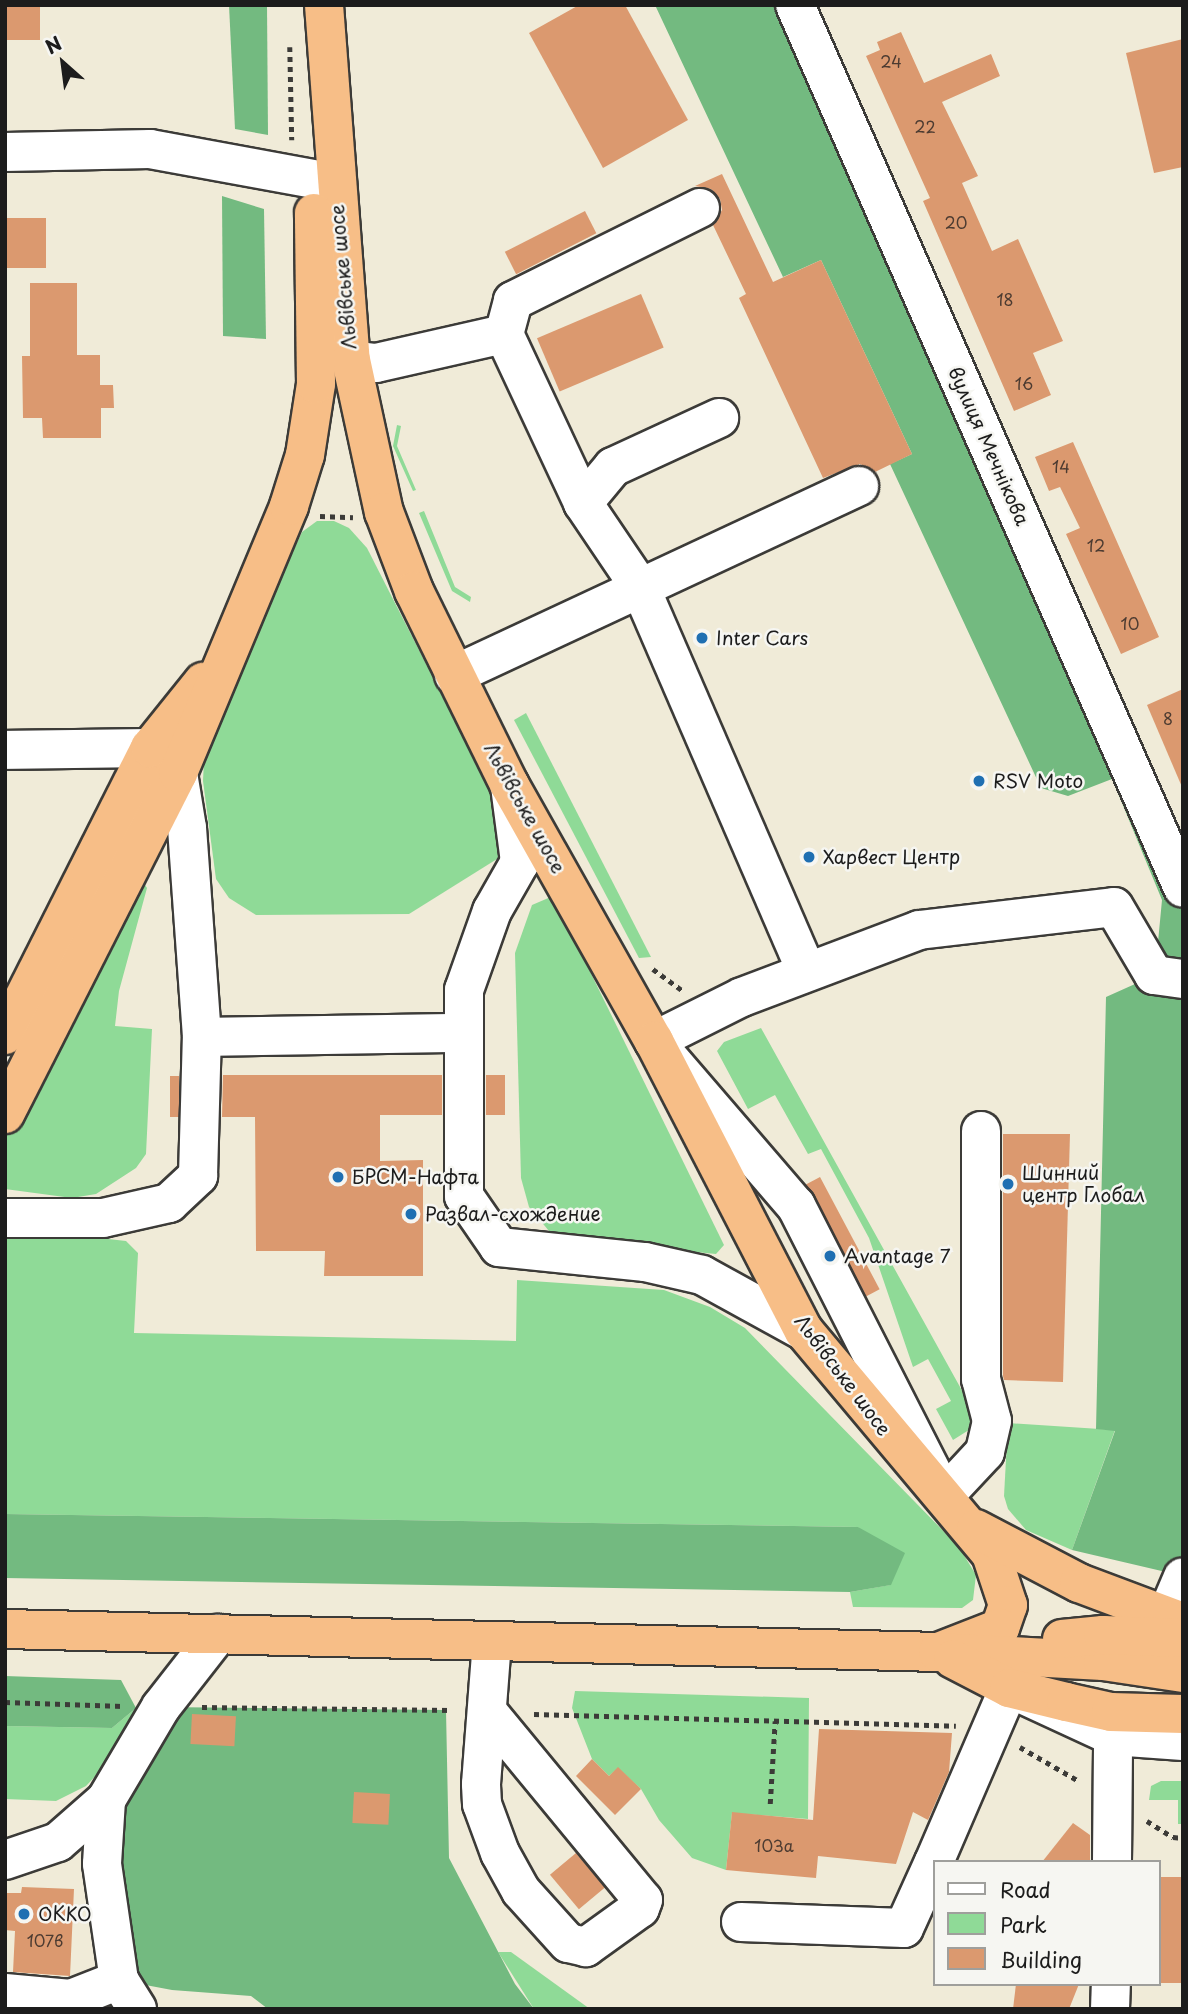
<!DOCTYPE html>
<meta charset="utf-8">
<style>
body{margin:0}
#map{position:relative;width:1188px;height:2014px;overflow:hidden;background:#f0ebd8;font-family:"Playpen Sans",sans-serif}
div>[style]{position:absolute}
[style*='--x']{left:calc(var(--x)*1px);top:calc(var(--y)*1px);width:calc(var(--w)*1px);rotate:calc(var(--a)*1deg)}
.green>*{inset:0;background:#8fda97}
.forest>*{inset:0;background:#73ba80}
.building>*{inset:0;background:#db996f;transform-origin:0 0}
.path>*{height:4.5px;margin-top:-2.25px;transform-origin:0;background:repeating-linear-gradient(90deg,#3c3b38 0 5px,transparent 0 10px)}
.roads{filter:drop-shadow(2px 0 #3c3b38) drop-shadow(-2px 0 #3c3b38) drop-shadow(0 2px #3c3b38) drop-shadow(0 -2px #3c3b38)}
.minor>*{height:38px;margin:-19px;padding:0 19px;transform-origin:19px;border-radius:19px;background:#fff}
.highway>*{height:38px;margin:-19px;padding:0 19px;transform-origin:19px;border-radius:19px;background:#f7be87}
.dots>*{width:19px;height:19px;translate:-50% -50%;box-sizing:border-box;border:4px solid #f6f6f2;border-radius:50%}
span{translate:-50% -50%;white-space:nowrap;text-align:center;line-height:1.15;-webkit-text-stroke:5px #f6f6f2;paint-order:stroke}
.number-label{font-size:16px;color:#4c3b31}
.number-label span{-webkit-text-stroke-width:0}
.street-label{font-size:19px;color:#1c1c1c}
.poi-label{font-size:19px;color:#1c1c1c}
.left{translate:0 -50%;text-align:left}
.frame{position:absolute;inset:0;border:7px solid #1c1c1c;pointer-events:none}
.legend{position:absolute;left:933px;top:1860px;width:228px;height:126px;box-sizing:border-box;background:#f6f6f2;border:2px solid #9f9f9c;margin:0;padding:9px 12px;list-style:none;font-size:21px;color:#1c1c1c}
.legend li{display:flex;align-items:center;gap:14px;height:35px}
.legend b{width:35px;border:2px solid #9f9f9c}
.north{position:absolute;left:28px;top:28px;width:70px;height:70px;-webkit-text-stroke:5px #f6f6f2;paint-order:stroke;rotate:332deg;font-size:19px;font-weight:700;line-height:28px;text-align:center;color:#1c1c1c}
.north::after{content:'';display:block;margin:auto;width:24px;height:32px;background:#1c1c1c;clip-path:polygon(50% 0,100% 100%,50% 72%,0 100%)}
</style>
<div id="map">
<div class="green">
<div style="clip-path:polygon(397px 425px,401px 426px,397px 446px,416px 490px,413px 491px,393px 446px)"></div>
<div style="clip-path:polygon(424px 511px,455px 587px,471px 597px,470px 602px,452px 591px,419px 513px)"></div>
<div style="clip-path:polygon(317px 521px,334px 521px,349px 528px,367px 548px,506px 821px,505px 845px,497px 859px,409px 914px,256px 915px,229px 898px,216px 879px,203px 781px,205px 739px,302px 532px)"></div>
<div style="clip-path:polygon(526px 713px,651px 957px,639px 958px,514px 720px)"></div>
<div style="clip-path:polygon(141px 879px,147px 888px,119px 991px,115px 1026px,152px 1029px,146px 1154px,136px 1168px,96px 1194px,72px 1198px,5px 1189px,5px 1138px,133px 880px)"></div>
<div style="clip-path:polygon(553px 896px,724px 1245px,716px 1254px,576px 1240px,549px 1231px,529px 1207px,521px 1178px,515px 953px,532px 905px)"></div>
<div style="clip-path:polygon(761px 1028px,980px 1423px,953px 1440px,936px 1409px,951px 1401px,928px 1359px,913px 1367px,869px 1238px,821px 1149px,808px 1154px,775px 1095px,748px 1109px,717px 1051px,724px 1042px)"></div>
<div style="clip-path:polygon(19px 1229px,126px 1241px,138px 1253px,134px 1333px,516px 1341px,517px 1280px,664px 1290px,710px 1307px,745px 1328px,959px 1547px,976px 1575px,973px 1600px,962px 1608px,853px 1607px,850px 1592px,890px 1585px,858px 1527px,5px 1514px,5px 1230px)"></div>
<div style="clip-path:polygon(1008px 1423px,1115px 1430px,1072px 1550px,1026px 1530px,1008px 1509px,1004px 1496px)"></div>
<div style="clip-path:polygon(575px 1691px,809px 1698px,808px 1819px,732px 1813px,726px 1870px,692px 1858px,659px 1820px,641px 1789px,618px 1768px,609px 1776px,592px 1759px,572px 1708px)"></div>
<div style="clip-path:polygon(136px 1708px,101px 1770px,86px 1786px,56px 1801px,5px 1799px,5px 1726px,112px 1728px)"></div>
<div style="clip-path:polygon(1161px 1781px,1183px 1781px,1183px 1824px,1178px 1824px,1178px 1800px,1149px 1800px,1151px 1786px)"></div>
<div style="clip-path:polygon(498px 1952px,511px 1952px,590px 2009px,534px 2009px)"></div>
</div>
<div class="forest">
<div style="clip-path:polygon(229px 5px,267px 5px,268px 135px,235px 129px)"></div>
<div style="clip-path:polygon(655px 5px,795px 5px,1183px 888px,1183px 1576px,1072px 1550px,1115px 1431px,1096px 1429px,1106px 997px,1135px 984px,1154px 984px,1162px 900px,1112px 779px,1068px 796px,1041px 788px,890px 464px,912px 454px,821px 260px,783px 277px)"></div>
<div style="clip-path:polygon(222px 196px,264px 209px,266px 339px,223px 336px)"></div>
<div style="clip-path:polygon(5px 1514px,858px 1527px,905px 1553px,891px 1585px,850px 1592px,5px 1578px)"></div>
<div style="clip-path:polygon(5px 1676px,121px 1680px,136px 1708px,112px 1728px,5px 1726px)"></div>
<div style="clip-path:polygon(161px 1707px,446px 1710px,449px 1858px,515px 1984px,534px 2009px,268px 2009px,251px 1996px,172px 1990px,119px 1980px,102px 1864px)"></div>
</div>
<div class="building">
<div style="left:5px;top:5px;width:35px;height:35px"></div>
<div style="clip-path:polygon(579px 5px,625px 5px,688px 120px,603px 168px,529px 33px)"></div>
<div style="clip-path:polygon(901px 32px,924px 83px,991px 54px,1000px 76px,942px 102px,978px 176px,962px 183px,992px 251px,1018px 239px,1063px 341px,1033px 353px,1051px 395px,1014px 411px,923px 201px,930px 198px,866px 56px,880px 50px,877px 42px)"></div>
<div style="clip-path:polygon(1183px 39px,1183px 167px,1154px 173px,1126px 53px)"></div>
<div style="clip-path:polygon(722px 174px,773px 282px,821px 260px,912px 454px,875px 472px,860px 464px,823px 478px,739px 298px,746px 294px,713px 225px,722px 210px,720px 199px,711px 189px,695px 186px)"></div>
<div style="left:585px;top:211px;width:25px;height:90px;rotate:63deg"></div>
<div style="left:46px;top:218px;width:50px;height:41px;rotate:90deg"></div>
<div style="clip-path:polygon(30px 283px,77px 283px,77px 355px,100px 355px,100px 385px,113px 385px,114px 408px,101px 408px,101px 438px,43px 438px,42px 418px,23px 418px,22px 356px,30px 356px)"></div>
<div style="left:641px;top:294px;width:58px;height:113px;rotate:67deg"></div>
<div style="clip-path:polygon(1073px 442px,1159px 637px,1121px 654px,1066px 534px,1080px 528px,1060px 487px,1049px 491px,1035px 457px)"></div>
<div style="clip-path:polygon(1183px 689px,1183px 787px,1182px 787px,1147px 705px)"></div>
<div style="clip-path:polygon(223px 1075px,442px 1075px,442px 1115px,380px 1115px,380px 1161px,423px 1160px,423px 1276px,324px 1276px,325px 1251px,256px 1251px,255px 1117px,222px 1117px)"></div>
<div style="left:486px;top:1075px;width:19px;height:40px"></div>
<div style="left:170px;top:1076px;width:9px;height:41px"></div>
<div style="clip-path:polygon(1003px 1134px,1070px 1134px,1063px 1382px,1004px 1380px,1003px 1376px)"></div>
<div style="left:820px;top:1177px;width:127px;height:16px;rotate:62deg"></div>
<div style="left:192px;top:1714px;width:44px;height:30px;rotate:3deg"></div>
<div style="clip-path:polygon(819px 1729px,952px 1733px,949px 1772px,928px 1820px,913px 1812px,896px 1864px,818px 1856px,816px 1878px,726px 1870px,732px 1812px,813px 1820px)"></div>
<div style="clip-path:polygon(592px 1759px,609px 1776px,618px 1767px,641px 1789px,615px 1815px,576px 1776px)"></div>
<div style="left:354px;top:1792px;width:36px;height:31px;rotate:3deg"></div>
<div style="clip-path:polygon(1073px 1823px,1090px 1835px,1090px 1862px,1042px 1862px)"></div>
<div style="left:576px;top:1853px;width:45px;height:34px;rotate:50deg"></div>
<div style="left:1158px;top:1877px;width:25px;height:106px"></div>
<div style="clip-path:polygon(22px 1887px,74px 1889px,70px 1976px,13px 1972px,15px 1931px,5px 1930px,5px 1893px,21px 1893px)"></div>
<div style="clip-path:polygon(1016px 1984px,1079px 1984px,1069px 2009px,1013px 2009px)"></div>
</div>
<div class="path">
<div style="--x:290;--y:47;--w:93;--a:88.8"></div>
<div style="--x:320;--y:516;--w:33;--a:2"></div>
<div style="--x:653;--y:969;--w:37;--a:36"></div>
<div style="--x:5;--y:1702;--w:118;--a:1.9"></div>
<div style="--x:202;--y:1707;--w:250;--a:0.7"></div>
<div style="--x:534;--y:1714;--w:422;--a:1.6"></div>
<div style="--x:1020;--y:1747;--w:68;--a:30"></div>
<div style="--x:770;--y:1804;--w:83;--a:-86.6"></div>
<div style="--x:1147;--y:1821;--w:31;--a:32"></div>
<div style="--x:1173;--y:1837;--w:10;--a:6"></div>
</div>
<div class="roads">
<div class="minor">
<div style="--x:795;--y:5;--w:964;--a:66.28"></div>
<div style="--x:5;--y:152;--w:145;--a:-1.2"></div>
<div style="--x:150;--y:149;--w:167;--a:10.4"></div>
<div style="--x:700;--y:208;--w:209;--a:153.6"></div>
<div style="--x:513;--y:301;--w:34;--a:105"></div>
<div style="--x:504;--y:334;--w:187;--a:64.9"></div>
<div style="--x:583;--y:503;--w:104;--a:56"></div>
<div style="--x:641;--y:589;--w:417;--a:66.6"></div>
<div style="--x:351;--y:360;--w:25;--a:7"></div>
<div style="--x:376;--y:363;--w:131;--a:-12.8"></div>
<div style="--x:583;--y:503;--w:47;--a:-50.2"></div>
<div style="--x:613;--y:467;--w:117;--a:-24.8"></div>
<div style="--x:454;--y:675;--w:447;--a:-25"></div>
<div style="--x:5;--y:750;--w:145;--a:-0.8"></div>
<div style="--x:510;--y:786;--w:77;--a:82.5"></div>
<div style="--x:520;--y:862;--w:56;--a:119.7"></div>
<div style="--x:492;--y:911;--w:84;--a:109.5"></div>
<div style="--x:464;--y:990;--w:206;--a:90"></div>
<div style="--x:464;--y:1196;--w:62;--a:55.5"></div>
<div style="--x:499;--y:1247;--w:147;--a:5.9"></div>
<div style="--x:645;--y:1262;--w:58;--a:12.8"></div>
<div style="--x:702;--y:1275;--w:116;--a:28.8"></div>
<div style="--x:202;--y:1037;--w:261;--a:-0.9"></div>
<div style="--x:981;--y:1131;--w:248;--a:90"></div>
<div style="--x:981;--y:1379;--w:43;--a:75.3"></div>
<div style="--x:992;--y:1421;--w:32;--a:103"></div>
<div style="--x:985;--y:1452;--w:60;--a:133"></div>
<div style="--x:944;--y:1496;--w:326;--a:-117"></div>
<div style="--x:796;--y:1206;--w:218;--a:-130.7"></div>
<div style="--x:654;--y:1041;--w:98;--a:-26.6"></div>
<div style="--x:742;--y:997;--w:189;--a:-20.7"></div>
<div style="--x:919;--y:930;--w:196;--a:-6.7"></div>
<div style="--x:1114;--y:907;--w:79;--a:59.5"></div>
<div style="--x:1154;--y:975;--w:29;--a:8"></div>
<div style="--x:5;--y:1218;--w:98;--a:0"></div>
<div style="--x:103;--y:1218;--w:68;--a:-12.8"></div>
<div style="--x:169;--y:1203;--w:40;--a:-43"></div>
<div style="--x:198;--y:1176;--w:139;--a:-88.4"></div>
<div style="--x:202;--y:1037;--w:210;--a:-94.1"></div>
<div style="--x:187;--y:828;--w:56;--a:-99.3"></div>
<div style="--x:1166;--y:1617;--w:43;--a:-67"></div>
<div style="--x:487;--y:1711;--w:245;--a:50.5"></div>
<div style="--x:643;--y:1900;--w:9;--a:111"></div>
<div style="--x:640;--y:1908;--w:67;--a:144.2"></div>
<div style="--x:586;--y:1947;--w:18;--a:-167"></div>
<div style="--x:568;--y:1943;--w:70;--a:-132.1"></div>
<div style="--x:521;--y:1891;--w:43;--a:-118.9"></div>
<div style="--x:500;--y:1853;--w:52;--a:-110.2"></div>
<div style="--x:482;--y:1804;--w:20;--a:-93"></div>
<div style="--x:481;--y:1784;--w:142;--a:-85.6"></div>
<div style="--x:106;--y:1800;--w:64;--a:93.6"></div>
<div style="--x:102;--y:1864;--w:117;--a:81.7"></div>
<div style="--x:119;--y:1980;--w:34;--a:58"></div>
<div style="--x:5;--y:1860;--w:56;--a:-18.8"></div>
<div style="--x:58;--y:1842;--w:64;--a:-41.2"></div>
<div style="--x:106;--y:1800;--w:108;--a:-59.4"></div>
<div style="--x:161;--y:1707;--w:93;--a:-52"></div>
<div style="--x:934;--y:1862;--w:189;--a:-66.7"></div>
<div style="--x:1009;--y:1688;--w:115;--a:24.8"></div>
<div style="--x:1113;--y:1736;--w:70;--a:4.1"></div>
<div style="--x:1112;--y:1862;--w:126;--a:-89.5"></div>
<div style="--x:741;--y:1922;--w:163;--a:2.1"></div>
<div style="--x:904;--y:1928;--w:72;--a:-65.6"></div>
<div style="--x:5;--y:1993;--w:66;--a:5.2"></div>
<div style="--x:71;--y:1999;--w:52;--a:-21.6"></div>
<div style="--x:1110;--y:2009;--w:25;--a:-88"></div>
</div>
<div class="highway">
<div style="--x:324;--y:5;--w:356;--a:85.7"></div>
<div style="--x:351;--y:360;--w:156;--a:77.8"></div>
<div style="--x:384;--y:512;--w:85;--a:69.2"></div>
<div style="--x:414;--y:591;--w:215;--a:63.8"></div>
<div style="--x:509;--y:784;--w:295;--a:60.6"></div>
<div style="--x:654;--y:1041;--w:326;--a:62.7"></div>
<div style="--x:804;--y:1331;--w:291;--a:50"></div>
<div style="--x:991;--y:1554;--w:54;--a:71.6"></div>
<div style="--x:1008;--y:1605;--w:24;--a:109"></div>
<div style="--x:1000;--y:1628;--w:66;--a:158.8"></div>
<div style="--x:5;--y:1035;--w:322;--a:-63.2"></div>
<div style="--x:150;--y:748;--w:85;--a:-51.2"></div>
<div style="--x:5;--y:1114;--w:382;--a:-63.1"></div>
<div style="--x:178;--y:773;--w:289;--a:-67.4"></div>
<div style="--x:289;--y:506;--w:53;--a:-72.6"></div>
<div style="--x:305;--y:455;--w:72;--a:-81.2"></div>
<div style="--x:316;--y:384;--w:171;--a:-90.7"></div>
<div style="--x:976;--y:1529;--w:116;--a:27.7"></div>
<div style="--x:1079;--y:1583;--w:111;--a:20.6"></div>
<div style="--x:5;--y:1629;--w:933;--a:1.41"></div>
<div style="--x:938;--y:1652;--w:165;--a:3.1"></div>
<div style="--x:1103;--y:1661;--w:81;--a:8.5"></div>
<div style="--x:1062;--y:1639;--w:41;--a:-5.6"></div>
<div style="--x:1103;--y:1635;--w:80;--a:2.1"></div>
<div style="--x:953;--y:1659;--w:63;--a:27.4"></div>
<div style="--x:1009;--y:1688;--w:59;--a:13.8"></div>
<div style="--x:1066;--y:1702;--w:46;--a:12.5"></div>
<div style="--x:1111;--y:1712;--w:72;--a:1.6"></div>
</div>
</div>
<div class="dots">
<div style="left:702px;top:638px;background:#1f6fb2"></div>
<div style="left:979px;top:781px;background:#1f6fb2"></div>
<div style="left:809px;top:857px;background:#1f6fb2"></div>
<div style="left:338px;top:1177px;background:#1f6fb2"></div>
<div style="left:1008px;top:1184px;background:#1f6fb2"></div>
<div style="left:411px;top:1214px;background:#1f6fb2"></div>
<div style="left:830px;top:1256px;background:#1f6fb2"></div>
<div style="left:24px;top:1914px;background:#1f6fb2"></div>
</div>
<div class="number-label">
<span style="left:891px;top:61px">24</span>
<span style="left:925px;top:126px">22</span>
<span style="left:956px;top:222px">20</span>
<span style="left:1005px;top:299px">18</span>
<span style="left:1024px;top:383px">16</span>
<span style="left:1061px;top:466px">14</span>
<span style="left:1096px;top:545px">12</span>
<span style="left:1130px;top:623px">10</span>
<span style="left:1168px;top:718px">8</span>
<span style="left:774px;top:1845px">103а</span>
<span style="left:45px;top:1940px">107в</span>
</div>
<div class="street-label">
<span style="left:343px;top:277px;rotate:-95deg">Львівське шосе</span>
<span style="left:989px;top:446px;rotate:66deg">вулиця Мечнікова</span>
<span style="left:525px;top:808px;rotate:61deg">Львівське шосе</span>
<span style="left:843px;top:1375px;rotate:53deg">Львівське шосе</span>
</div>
<div class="poi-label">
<span class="left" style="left:716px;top:638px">Inter Cars</span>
<span class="left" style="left:993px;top:781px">RSV Moto</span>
<span class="left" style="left:823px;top:857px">Харвест Центр</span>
<span class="left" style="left:1022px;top:1184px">Шинний<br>центр Глобал</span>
<span class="left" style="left:352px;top:1177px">БРСМ-Нафта</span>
<span class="left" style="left:425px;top:1214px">Развал-схождение</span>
<span class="left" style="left:844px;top:1256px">Avantage 7</span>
<span class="left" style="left:38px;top:1914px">ОККО</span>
</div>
<div class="frame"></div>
<ul class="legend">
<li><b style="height:9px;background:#fff"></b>Road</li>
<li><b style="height:19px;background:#8fda97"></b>Park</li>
<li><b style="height:19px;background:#db996f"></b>Building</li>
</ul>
<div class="north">N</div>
</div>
